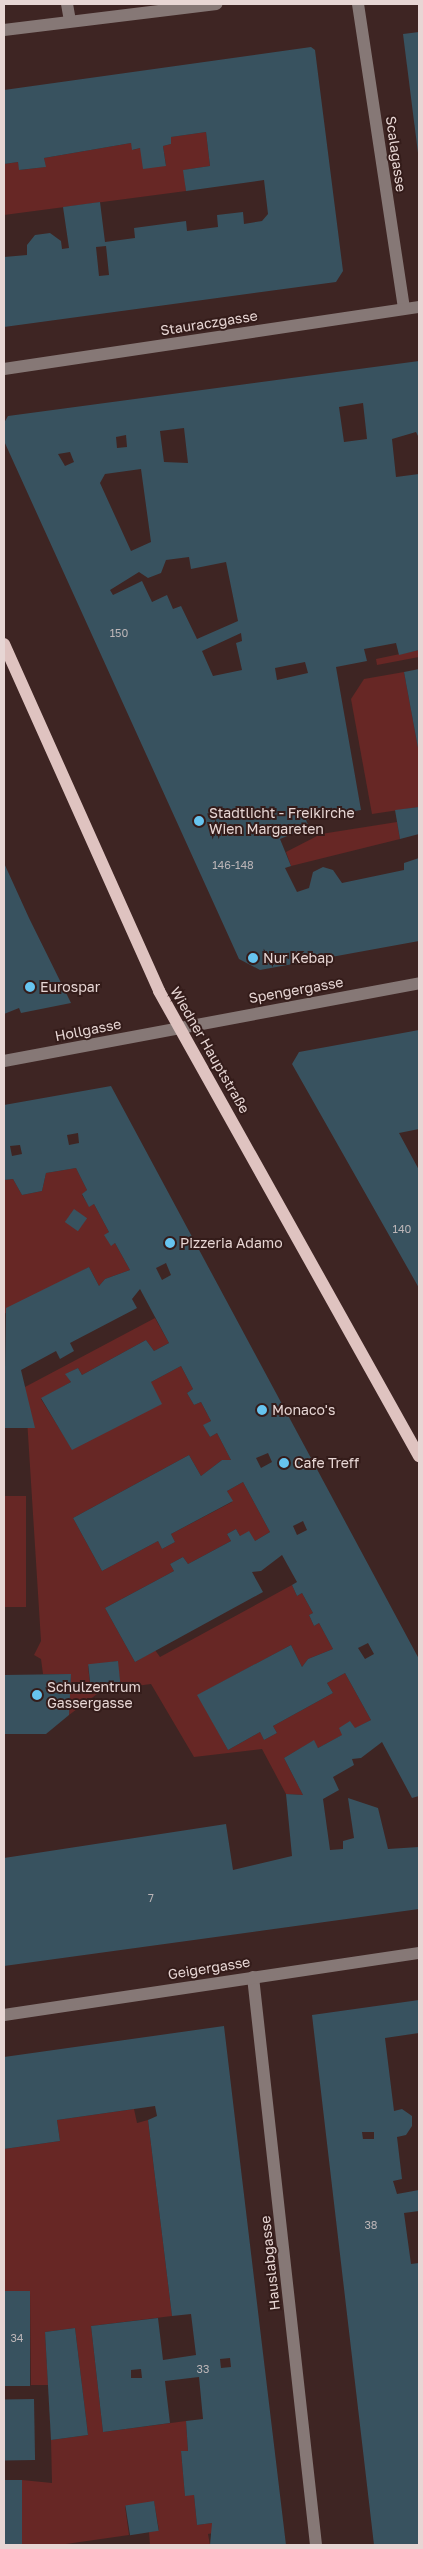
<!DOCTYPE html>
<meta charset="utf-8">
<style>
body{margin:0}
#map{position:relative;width:423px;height:2549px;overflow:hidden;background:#3e2523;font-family:"Golos Text",sans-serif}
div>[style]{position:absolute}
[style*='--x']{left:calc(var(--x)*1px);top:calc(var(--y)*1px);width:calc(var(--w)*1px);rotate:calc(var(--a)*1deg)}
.green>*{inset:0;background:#672725;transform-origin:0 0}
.building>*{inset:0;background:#38525f;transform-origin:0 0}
.minor>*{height:12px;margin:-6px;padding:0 6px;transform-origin:6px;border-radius:6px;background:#867876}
.major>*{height:12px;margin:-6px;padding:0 6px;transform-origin:6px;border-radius:6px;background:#dfc3c0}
.dots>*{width:14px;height:14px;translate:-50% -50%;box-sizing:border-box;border:2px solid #341c1a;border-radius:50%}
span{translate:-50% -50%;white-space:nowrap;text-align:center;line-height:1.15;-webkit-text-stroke:4px #341c1a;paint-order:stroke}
.number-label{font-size:11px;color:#bbb5b7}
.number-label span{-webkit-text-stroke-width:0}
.street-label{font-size:14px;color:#e7d6d4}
.poi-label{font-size:14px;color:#e7d6d4}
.left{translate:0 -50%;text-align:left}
.frame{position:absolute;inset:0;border:5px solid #e7d6d4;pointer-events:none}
</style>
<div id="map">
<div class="green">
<div style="clip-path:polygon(206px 132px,210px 166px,184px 170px,186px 191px,4px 215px,4px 164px,18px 162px,20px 170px,45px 167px,44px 158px,131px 143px,133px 150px,140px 148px,166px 165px,163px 146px,171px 144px,171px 137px)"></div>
<div style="clip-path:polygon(419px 650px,419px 657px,377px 665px,376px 659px)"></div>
<div style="clip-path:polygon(404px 672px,419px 753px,419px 807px,372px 814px,351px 699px,364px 679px)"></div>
<div style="clip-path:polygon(397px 822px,400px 839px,291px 866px,286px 852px,321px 834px)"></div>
<div style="clip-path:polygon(76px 1168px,87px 1190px,82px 1195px,89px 1206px,94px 1204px,109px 1232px,105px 1235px,111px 1245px,115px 1243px,130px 1270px,105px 1279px,99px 1286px,89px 1267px,4px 1314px,4px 1180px,13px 1179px,22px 1195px,42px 1191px,46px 1173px)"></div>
<div style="clip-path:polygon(155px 1318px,169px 1343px,154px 1351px,146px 1340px,82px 1375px,78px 1368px,66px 1374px,71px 1382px,41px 1399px,72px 1449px,151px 1382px,181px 1366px,193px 1389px,187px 1393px,194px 1405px,201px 1402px,211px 1421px,204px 1425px,210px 1437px,217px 1433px,231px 1460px,222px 1460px,201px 1476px,189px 1455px,73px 1518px,102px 1571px,158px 1541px,162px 1549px,175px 1542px,171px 1534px,232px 1502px,227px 1491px,243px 1482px,270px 1532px,255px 1541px,240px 1536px,236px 1529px,227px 1534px,231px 1541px,188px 1564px,183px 1557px,170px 1564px,174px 1571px,105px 1608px,135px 1662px,155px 1650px,160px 1657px,292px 1585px,297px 1596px,302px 1593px,313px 1613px,309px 1615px,314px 1626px,319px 1623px,333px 1649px,308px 1659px,302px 1667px,291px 1645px,198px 1695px,228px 1750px,260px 1732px,264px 1740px,277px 1733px,273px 1726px,333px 1693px,327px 1683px,345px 1673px,371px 1720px,318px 1748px,313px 1741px,284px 1758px,303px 1795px,286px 1794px,262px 1749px,194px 1757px,151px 1684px,121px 1688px,117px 1661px,88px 1666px,91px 1692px,101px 1691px,69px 1715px,71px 1674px,43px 1674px,41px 1659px,34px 1655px,41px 1641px,25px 1387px)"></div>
<div style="left:4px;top:1496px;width:22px;height:111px"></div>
<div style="clip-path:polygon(134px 2109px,137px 2123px,148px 2120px,172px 2316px,91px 2326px,103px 2432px,186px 2421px,188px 2451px,181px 2451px,185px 2495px,194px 2495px,197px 2525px,212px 2523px,213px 2533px,208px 2534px,210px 2545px,150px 2545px,149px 2532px,159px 2530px,154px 2502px,125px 2506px,129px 2535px,59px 2545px,22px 2545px,22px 2480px,52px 2483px,51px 2440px,88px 2435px,75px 2328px,45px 2332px,48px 2385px,31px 2385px,30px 2291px,4px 2291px,4px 2149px,60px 2141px,57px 2120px)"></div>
</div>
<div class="building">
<div style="clip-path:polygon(419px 32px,419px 153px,418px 153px,403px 34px)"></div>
<div style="clip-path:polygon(evenodd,311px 47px,315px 50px,343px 271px,336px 282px,4px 327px,4px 257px,27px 255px,27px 245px,35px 235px,50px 233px,61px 241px,62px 249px,69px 248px,63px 207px,100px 202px,105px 242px,135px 238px,134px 228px,186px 221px,187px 231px,218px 227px,217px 215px,243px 212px,244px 224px,262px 221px,268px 214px,264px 180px,186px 191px,183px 170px,210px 166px,206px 132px,171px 137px,171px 144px,163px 146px,166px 166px,143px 169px,140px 148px,132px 150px,131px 143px,44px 158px,46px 167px,19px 170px,18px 162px,4px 164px,4px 90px,311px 47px,106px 246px,109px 275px,99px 276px,96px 247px,106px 246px)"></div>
<div style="clip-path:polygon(evenodd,419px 361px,419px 438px,416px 432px,392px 439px,396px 477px,419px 474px,419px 650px,399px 655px,396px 643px,364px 649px,367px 661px,336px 667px,361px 810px,306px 820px,309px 827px,280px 839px,291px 866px,285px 868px,297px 892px,309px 888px,313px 872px,323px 867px,333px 870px,342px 883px,404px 870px,404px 863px,419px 858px,419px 941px,260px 970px,239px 959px,4px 441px,4px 423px,8px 416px,419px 361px,363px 403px,367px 439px,344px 442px,339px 407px,363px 403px,419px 361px,184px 428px,188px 463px,164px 462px,160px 431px,184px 428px,419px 361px,126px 435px,127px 447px,117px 448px,116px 437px,126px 435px,419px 361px,70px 452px,74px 462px,65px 466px,58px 454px,70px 452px,419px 361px,141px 469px,151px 542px,131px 551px,100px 483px,105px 474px,141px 469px,419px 361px,189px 557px,191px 569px,226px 562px,238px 621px,197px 639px,181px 606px,173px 609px,167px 595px,152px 602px,142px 581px,113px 595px,110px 590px,139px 572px,148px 578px,161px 573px,166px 560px,189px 557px,419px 361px,241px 633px,242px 641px,236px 643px,242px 670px,213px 676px,202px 651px,241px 633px,419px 361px,305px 662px,308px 673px,277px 680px,275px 668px,305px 662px)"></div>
<div style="clip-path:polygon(419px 669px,419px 748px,418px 748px,404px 672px)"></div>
<div style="clip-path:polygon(419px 807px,419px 834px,400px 839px,395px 810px)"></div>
<div style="clip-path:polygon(4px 863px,29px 918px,71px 1003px,21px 1013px,19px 1008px,4px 1014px)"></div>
<div style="clip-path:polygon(419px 1030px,419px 1129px,399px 1133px,419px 1170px,419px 1288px,292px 1064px,299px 1052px)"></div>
<div style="clip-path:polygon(evenodd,111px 1086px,419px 1659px,419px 1796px,412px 1798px,382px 1742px,361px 1758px,352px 1759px,354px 1765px,333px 1777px,339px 1790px,323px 1799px,330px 1850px,343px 1849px,343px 1841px,354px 1838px,348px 1798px,378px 1808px,388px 1849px,419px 1847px,419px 1909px,4px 1966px,4px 1858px,226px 1824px,233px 1870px,292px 1856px,286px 1794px,303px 1795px,284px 1758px,314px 1740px,318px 1748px,342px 1735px,339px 1728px,350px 1721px,355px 1728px,371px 1720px,345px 1673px,327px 1683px,333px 1693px,273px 1726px,277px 1733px,264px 1740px,260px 1732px,228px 1750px,197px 1695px,291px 1645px,302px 1667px,308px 1659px,333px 1649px,319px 1623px,314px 1626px,309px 1615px,313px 1613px,302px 1593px,297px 1596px,292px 1585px,297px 1582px,282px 1555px,261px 1571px,252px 1572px,263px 1592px,135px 1662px,105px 1608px,174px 1571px,170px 1564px,183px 1557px,188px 1564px,231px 1541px,227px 1534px,236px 1529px,240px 1536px,249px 1531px,255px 1541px,270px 1532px,243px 1482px,227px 1491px,233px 1501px,171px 1534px,175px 1542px,162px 1549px,158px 1541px,102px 1571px,73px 1518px,189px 1455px,201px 1476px,222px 1460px,231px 1460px,217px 1433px,210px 1437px,203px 1425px,211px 1421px,201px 1402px,194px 1405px,187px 1393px,193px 1389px,181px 1366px,151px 1382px,162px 1404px,72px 1450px,41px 1398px,71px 1382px,65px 1374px,78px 1368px,82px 1375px,146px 1340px,154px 1351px,169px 1343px,140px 1289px,132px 1299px,137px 1308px,70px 1343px,74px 1351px,60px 1359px,56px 1351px,21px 1370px,35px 1428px,4px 1428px,6px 1308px,89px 1267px,99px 1286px,105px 1279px,130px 1270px,115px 1243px,111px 1246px,104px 1235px,109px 1232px,94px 1204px,89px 1207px,82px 1194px,87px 1190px,76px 1168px,46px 1173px,42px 1191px,22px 1195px,13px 1179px,4px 1180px,4px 1105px,111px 1086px,78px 1133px,79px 1143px,69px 1145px,67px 1135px,78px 1133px,111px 1086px,20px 1145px,22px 1154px,12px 1156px,10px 1146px,20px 1145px,111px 1086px,166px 1263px,171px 1275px,162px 1280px,156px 1268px,166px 1263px,111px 1086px,268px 1453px,272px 1462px,261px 1468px,256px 1458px,268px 1453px,111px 1086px,303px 1521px,307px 1530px,297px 1535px,293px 1526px,303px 1521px,111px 1086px,368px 1643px,374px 1654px,365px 1659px,358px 1648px,368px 1643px)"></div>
<div style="left:74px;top:1209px;width:16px;height:16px;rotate:35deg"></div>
<div style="left:118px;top:1661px;width:27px;height:30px;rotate:84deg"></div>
<div style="clip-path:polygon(71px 1674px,69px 1715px,46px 1734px,4px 1734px,4px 1675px)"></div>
<div style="clip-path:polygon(evenodd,419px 2000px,419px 2033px,385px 2038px,394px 2111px,402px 2109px,412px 2116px,412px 2126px,406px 2135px,397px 2137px,402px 2179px,393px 2181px,397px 2194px,419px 2190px,419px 2211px,404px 2213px,411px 2264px,419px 2263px,419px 2545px,374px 2545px,312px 2015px,419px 2000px,362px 2132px,374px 2132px,374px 2139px,363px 2139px,362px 2132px)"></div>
<div style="clip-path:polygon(evenodd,224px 2026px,242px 2178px,286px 2545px,210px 2545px,212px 2523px,197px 2525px,194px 2495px,185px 2496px,181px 2451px,188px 2451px,186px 2421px,203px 2419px,199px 2377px,165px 2381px,170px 2423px,103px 2432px,91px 2326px,158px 2318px,163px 2360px,196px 2355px,191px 2314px,172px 2316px,148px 2120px,157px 2116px,155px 2106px,57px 2120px,60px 2141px,4px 2149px,4px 2057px,224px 2026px,230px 2358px,231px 2367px,221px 2368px,220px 2359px,230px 2358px,224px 2026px,141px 2369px,142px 2378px,131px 2378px,131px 2370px,141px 2369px)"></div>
<div style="left:4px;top:2291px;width:26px;height:95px"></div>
<div style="clip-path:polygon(75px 2328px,88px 2435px,51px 2440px,45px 2332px)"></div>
<div style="left:34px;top:2399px;width:61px;height:30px;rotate:89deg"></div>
<div style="left:4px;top:2480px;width:18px;height:65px"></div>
<div style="left:154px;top:2501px;width:30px;height:29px;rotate:81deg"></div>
</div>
<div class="minor">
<div style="--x:67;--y:4;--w:17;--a:80"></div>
<div style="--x:358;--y:4;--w:308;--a:81.4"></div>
<div style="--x:4;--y:30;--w:214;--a:-7"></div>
<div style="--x:4;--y:369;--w:420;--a:-8.5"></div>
<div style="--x:4;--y:1061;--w:422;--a:-10.6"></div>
<div style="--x:253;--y:1977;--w:571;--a:83.67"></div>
<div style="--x:4;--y:2015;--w:420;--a:-8.5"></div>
</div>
<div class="major">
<div style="--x:4;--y:644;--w:380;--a:65.9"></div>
<div style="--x:159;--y:991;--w:533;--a:60.79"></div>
</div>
<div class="dots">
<div style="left:199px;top:821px;background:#67c4ef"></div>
<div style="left:253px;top:958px;background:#67c4ef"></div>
<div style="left:30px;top:987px;background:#67c4ef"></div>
<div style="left:170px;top:1243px;background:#67c4ef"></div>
<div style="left:262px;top:1410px;background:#67c4ef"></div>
<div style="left:284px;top:1463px;background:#67c4ef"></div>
<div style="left:37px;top:1695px;background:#67c4ef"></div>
</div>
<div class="number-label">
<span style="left:119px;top:633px">150</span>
<span style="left:233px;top:865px">146-148</span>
<span style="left:402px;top:1229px">140</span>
<span style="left:151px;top:1898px">7</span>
<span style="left:371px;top:2225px">38</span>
<span style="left:17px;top:2338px">34</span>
<span style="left:203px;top:2369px">33</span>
</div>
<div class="street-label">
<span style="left:396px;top:154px;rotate:82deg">Scalagasse</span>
<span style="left:209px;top:323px;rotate:-9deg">Stauraczgasse</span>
<span style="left:296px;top:990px;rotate:-10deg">Spengergasse</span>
<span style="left:88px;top:1030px;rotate:-11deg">Hollgasse</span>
<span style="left:210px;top:1050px;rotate:60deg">Wiedner Hauptstraße</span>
<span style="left:209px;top:1968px;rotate:-9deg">Geigergasse</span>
<span style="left:270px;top:2263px;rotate:-96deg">Hauslabgasse</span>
</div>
<div class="poi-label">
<span class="left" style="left:209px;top:821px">Stadtlicht - Freikirche<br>Wien Margareten</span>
<span class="left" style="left:263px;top:958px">Nur Kebap</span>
<span class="left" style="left:40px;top:987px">Eurospar</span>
<span class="left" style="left:180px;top:1243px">Pizzeria Adamo</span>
<span class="left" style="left:272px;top:1410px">Monaco's</span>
<span class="left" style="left:294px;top:1463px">Cafe Treff</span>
<span class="left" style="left:47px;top:1695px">Schulzentrum<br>Gassergasse</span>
</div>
<div class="frame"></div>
</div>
